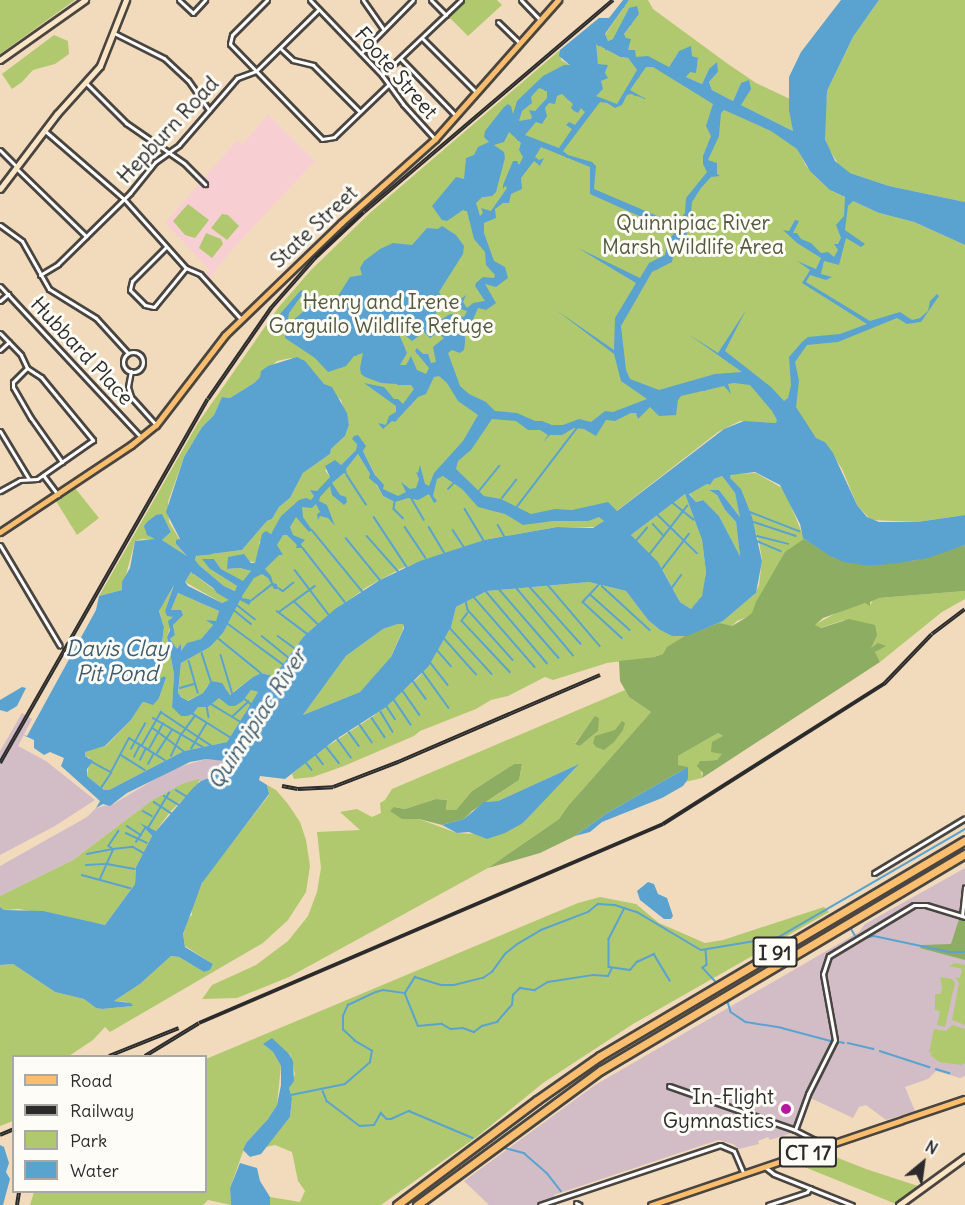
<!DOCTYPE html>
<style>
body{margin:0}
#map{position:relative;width:965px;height:1205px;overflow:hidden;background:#f2dbbc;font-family:Delius,sans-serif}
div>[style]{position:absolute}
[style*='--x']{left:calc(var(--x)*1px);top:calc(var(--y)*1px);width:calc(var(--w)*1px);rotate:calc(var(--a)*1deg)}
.built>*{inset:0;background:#f7cfd3}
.industrial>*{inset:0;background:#d2bdc7}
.green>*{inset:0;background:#b0c96f}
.forest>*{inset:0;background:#8cad62}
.water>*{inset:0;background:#5aa3d1}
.stream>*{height:1.5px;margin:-0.75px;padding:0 0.75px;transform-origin:0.75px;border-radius:0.75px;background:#5aa3d1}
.roads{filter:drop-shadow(2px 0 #494541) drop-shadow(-2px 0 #494541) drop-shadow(0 2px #494541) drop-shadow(0 -2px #494541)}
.minor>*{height:3px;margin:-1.5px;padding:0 1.5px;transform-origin:1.5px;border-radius:1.5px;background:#fff}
.minor>.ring{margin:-1.5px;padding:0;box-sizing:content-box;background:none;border:3px solid #fff;border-radius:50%}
.secondary>*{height:4.5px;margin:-2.25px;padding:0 2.25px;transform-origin:2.25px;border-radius:2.25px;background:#fde5c5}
.primary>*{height:5px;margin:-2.5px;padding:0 2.5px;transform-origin:2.5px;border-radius:2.5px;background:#fbbd6e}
.motorway>*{height:7px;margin:-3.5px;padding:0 3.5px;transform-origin:3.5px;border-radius:3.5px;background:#fbbd6e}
.rail>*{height:4px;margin-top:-2px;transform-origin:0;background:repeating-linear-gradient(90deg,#fdfcf7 0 4.5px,#2b2b2b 0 9px);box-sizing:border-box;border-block:2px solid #2b2b2b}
.dots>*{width:16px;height:16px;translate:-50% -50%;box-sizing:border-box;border:3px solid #fdfcf7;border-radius:50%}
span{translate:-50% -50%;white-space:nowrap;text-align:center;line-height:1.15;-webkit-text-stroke:6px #fdfcf7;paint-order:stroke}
.shield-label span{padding:2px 4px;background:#fdfcf7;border:2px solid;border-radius:4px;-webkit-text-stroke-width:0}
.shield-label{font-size:20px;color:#2b2b2b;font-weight:700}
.street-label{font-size:21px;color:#2b2b2b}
.park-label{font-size:21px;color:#535a3f}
.poi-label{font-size:21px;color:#2b2b2b}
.right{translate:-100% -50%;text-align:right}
.water-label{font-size:22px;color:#3e5b6d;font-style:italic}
.legend{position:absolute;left:12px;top:1055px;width:195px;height:138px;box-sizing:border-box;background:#fdfcf7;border:2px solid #a9a8a5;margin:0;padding:8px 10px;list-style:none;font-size:18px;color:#2b2b2b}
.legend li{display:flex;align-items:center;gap:12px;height:30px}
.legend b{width:30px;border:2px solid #a9a8a5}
.north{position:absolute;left:893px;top:1133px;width:60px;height:60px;-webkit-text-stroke:4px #fdfcf7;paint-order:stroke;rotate:29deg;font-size:16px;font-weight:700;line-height:24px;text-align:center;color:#2b2b2b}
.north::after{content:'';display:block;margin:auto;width:21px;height:27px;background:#2b2b2b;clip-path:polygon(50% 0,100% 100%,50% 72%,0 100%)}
</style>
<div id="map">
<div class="built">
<div style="clip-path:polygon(268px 114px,315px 161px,230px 252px,209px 279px,204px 274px,209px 269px,165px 223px,237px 140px,243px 144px)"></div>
</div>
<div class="industrial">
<div style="clip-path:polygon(22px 713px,32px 719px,18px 746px,46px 761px,95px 800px,55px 826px,0 855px,0 751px)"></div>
<div style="clip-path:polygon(206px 759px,225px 761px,223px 772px,151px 801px,73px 860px,0 896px,0 866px,87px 817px,96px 808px,115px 803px,172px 769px)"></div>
<div style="clip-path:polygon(965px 868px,965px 1076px,960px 1078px,936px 1071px,928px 1079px,905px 1087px,915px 1111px,886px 1120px,866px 1105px,859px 1107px,853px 1118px,804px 1095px,792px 1133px,770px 1140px,768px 1137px,758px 1141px,759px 1144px,739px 1149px,733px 1144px,718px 1140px,554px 1195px,556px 1205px,489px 1205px,464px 1181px,595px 1085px,859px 932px,865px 924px)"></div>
</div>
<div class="green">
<div style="clip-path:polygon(0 0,75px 0,0 54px)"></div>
<div style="clip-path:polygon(464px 0,497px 0,502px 5px,468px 36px,448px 16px)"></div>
<div style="clip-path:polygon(629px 0,648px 0,653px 9px,728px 64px,756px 83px,790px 99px,793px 131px,741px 105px,741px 83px,733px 101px,712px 90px,709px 82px,718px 72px,709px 69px,702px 84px,686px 77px,689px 71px,696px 72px,698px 59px,679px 51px,669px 67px,635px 57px,628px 51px,624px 34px,639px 14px,629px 8px,614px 39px,608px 41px,605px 35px)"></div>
<div style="clip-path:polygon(879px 0,965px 0,965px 202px,889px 186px,850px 173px,840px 167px,829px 149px,824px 136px,827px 91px,853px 37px)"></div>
<div style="clip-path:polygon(54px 35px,68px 41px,69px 54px,55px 64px,33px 70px,22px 82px,12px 89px,2px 74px)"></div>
<div style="clip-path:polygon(evenodd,596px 44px,620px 57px,628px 58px,637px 70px,645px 57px,793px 139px,806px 166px,832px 191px,879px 213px,914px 222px,965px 245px,965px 515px,917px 522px,871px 520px,857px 505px,842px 469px,825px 442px,783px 425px,740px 421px,718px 432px,596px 527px,557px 527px,484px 540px,400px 569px,367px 587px,332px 612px,304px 636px,274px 676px,261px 673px,253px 677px,229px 695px,226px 688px,208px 685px,203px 693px,187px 701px,178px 694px,181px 663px,210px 647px,223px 633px,234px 609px,228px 601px,222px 603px,185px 582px,191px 572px,221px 595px,228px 598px,236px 591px,224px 586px,200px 566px,195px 560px,196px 556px,242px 550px,267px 521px,272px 519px,279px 507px,290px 498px,303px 473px,330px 454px,331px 449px,345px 436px,349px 425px,341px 400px,291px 358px,277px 361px,254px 383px,230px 398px,222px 397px,214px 415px,202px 427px,184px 457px,168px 502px,169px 522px,180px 540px,176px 544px,187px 556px,162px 540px,171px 532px,162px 515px,150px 536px,156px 537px,154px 540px,142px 539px,135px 541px,122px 590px,99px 596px,198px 423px,278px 308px,311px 270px,371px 212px,560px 50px,561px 60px,570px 65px,557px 71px,601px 81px,607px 68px,598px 64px,595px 51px,596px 44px,358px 440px,365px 446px,363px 451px,382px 488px,392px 500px,383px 496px,358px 454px,340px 476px,333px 480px,308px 507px,302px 507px,297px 518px,296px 516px,251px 571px,240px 568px,227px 569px,228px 565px,247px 560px,255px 563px,260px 550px,259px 542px,274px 531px,281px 516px,291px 508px,311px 501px,330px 477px,325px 470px,341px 465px,356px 450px,358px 440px,596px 44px,214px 559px,221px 569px,243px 582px,236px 590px,237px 586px,210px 569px,214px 559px)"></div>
<div style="clip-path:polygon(188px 204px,209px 220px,195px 238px,185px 235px,173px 221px)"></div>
<div style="clip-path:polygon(222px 214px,228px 215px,239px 226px,227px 240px,211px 228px)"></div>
<div style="clip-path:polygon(206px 233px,221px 239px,223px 244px,212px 258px,199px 248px)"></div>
<div style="clip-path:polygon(756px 473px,784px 489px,802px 533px,885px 565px,737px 621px,732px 626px,674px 644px,663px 654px,654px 657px,607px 663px,553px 680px,545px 677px,508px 696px,491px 700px,476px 709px,420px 731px,414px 736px,344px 766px,313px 777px,294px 779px,292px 774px,311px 757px,372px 717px,420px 676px,450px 629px,456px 607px,487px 591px,589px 582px,626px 591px,648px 620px,660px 630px,672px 636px,687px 636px,723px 621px,755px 594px,759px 585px,762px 559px,759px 542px,741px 490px,729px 478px,733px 474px)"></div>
<div style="clip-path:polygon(722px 476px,735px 493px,741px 518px,719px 490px,709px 490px,717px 495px,725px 510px,736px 522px,740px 556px,719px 516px,702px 500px,696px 502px,689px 493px,707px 484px,710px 485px,714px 479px)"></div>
<div style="clip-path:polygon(75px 488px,99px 518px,77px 535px,56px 501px)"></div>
<div style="clip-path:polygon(685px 494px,702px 540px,706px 572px,703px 593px,699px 602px,691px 609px,680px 602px,661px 567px,631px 535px)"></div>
<div style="clip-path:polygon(174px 585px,165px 611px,173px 617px,167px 637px,174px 674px,172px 707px,193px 714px,198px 707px,208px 707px,219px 697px,243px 701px,251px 690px,258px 692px,227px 742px,184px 751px,109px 790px,104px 790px,87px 776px,90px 758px,85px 756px,85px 751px,106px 746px,131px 720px,142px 703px,159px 698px,166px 678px,157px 681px,164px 659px,161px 651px,164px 627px,159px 610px)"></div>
<div style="clip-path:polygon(965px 591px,965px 599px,942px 612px,880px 662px,875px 653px,877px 650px,870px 648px,844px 620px,820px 628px,814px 625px,842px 610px,865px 603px,870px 605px,873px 600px,879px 598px)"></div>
<div style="clip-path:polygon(178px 593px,219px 611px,216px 622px,208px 621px,213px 625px,201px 639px,191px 642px,181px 651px,181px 645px,177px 650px,170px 639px,175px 635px,173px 625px,181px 610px,171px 610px)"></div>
<div style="clip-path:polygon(398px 624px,403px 624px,403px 629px,390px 659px,360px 692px,303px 715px,346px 656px,383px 629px)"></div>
<div style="clip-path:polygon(evenodd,625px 690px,629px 697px,651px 712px,568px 806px,559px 819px,488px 868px,289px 977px,237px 998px,202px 999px,212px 985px,256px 965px,288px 941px,308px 916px,317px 892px,321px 868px,317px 832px,360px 830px,340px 812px,357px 809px,372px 817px,381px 813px,380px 803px,385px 800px,392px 789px,625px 690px,596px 716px,598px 731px,580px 746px,575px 743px,596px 716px,625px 690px,514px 764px,522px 764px,519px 780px,486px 802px,498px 801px,577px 765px,523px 823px,479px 834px,457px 833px,419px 819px,402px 819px,394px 807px,405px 809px,436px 799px,447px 800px,446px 810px,456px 810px,472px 791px,514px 764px)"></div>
<div style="clip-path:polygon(718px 733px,723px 736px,723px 754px,717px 760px,700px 761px,702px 778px,685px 782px,688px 779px,678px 765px,678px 756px)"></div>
<div style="clip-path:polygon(199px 779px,198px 785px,170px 812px,156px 831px,142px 825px,152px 836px,136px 867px,135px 884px,105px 925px,19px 909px,4px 910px,0 907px,0 896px,73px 860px,151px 801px,182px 784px)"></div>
<div style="clip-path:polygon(267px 785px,276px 790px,288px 804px,300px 822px,306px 840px,310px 866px,306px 892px,288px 920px,263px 943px,110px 1032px,105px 1027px,93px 1040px,69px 1056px,14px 1056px,13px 1121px,0 1126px,0 965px,13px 964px,55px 992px,84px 999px,96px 1008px,102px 1009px,133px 1006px,127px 1002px,114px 1001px,140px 984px,171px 956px,179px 957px,204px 972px,210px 970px,213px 964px,185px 946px,183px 935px,188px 918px,192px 915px,191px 909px,204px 879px,269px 795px)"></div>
<div style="clip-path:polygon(600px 897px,636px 904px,659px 923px,705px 943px,723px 940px,824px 907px,829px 912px,633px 1024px,543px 1083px,478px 1136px,381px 1205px,270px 1205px,270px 1197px,300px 1202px,305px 1191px,298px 1181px,292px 1152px,275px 1145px,266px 1147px,290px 1117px,292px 1098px,289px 1088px,295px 1074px,290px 1054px,263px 1044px,273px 1052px,281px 1066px,277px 1105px,268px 1119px,246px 1143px,230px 1188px,231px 1205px,208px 1200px,203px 1205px,30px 1205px,34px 1192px,206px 1192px,206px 1059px,578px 903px)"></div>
<div style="clip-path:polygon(955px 963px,965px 965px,965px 1025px,952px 1020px,959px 983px,955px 977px,960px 978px,962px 969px,949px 966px)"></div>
<div style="clip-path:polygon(940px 977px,952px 979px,955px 983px,945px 1027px,937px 1025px,940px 1011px,935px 1010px,935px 994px,941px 994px,942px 988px)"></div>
<div style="clip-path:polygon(952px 1025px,965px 1029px,965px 1063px,961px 1065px,939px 1062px,930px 1055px,933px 1052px,929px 1053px,934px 1029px,946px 1031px)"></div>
<div style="clip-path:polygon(823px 1152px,866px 1169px,918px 1186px,896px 1204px,792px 1162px)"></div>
</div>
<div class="forest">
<div style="clip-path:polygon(804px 539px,834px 558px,869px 566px,916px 560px,965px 545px,965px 591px,879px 598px,870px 602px,870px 606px,865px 603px,823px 618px,815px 625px,821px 628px,849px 619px,875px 625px,877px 635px,871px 648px,878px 643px,886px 646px,875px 652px,880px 662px,702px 778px,703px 773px,697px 766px,700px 761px,717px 760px,722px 754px,711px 752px,712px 742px,723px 736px,718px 733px,678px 756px,678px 765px,688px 767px,607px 813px,575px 836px,540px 853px,488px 868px,559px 819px,568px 806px,651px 712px,629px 697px,620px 681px,619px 661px,654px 657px,663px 654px,667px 647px,685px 636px,719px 623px,732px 626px,747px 617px,752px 613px,756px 602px,785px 552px)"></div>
<div style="clip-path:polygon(595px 716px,599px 718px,598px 731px,580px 746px,575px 744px)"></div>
<div style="clip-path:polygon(622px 721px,625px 723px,623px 730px,614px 742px,604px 750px,596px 747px,593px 743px,595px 736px,615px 730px)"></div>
<div style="clip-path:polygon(514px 764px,522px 764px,519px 780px,472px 811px,464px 819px,442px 825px,419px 819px,402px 819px,390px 811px,394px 807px,405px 809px,436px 799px,447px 800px,446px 810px,456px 810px,472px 791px)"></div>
<div style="clip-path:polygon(959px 919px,965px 921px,965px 960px,920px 948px,922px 945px,951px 944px)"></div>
</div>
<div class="water">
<div style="clip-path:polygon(evenodd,623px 0,629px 0,605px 34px,608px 41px,613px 39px,629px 8px,637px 6px,639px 14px,624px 34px,626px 38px,631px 39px,628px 50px,635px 50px,636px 57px,648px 56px,669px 67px,679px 51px,691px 46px,692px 56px,698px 58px,697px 67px,696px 73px,690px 72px,686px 77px,702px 84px,709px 69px,717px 62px,718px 72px,709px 82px,712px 90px,733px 101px,741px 83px,749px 80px,751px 89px,741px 105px,793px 131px,789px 110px,789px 77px,801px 52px,841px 0,879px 0,853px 37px,827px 91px,825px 139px,835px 161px,850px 173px,889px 186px,965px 202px,965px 245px,914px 222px,879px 213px,853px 201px,848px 206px,845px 230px,865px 244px,861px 247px,846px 238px,839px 265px,824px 261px,821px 274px,832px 277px,826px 280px,810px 275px,806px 282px,870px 321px,900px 312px,912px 320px,920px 318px,928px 311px,930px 301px,937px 294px,939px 296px,921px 322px,907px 324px,897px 318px,838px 342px,807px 345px,795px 362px,799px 381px,796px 407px,816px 438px,825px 442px,833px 453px,857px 505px,867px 517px,879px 522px,917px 522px,965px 515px,965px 545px,928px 558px,899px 563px,869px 566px,844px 562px,830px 556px,803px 538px,800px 524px,780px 485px,755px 472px,731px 475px,730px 478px,741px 489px,752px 517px,762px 561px,756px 593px,723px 621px,687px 636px,672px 636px,660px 630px,648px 620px,626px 591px,589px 582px,487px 591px,456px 607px,451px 627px,428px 667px,386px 707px,335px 740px,285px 779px,260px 776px,259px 780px,267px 785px,269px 794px,202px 883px,183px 934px,185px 947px,213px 964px,210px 970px,204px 972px,179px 957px,171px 956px,140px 984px,114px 1001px,131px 1003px,133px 1006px,102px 1009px,96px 1008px,84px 999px,55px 992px,13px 964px,0 965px,0 907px,4px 910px,43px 911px,105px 925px,135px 884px,136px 867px,152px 836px,140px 823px,156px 831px,193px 788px,201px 781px,223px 772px,225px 767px,224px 761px,206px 759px,190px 762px,127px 793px,110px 806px,103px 804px,96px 808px,100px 801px,61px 766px,64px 758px,50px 752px,44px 755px,34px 748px,34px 740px,23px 735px,27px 736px,96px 610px,99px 596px,122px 590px,122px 582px,130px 568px,135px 541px,155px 539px,147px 535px,144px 526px,147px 522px,156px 515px,162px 514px,171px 532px,162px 540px,187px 556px,176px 544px,176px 540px,180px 539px,166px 512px,184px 457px,202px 427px,214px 415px,222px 397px,230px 398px,254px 383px,260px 377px,261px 371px,268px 366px,297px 357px,305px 361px,324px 384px,332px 387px,347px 413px,349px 425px,345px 436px,331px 449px,330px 454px,303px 473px,290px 498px,279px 507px,272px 519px,267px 521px,242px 550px,196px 556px,195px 560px,200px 566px,224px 586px,235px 591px,237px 586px,210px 569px,202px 559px,214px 559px,221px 569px,243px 581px,251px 571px,240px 568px,227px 569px,228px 557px,244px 554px,251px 563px,255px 563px,262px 534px,266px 531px,271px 534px,281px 516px,299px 500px,306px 498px,311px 500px,314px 496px,310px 490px,317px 491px,330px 477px,325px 466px,335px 460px,341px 465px,356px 450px,357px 444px,352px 439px,354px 436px,358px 435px,366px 446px,363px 451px,375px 475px,384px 485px,383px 489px,398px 496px,406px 492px,401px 482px,410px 489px,416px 488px,419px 479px,416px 472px,418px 473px,420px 465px,425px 484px,429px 486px,434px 473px,463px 441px,478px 415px,458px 401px,447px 383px,439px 376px,434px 377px,426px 394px,418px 397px,395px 422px,392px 421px,383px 429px,378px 423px,386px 425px,389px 416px,396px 412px,396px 406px,364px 383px,384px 387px,394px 399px,398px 399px,403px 404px,414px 389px,411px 385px,381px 383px,365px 377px,361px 374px,360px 368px,363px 353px,354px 356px,346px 366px,328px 372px,315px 358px,285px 338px,287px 324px,280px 314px,301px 290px,304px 292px,289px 313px,288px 319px,292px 321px,310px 306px,325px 307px,338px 296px,350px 277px,362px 275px,360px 268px,364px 261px,380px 249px,393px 243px,412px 245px,427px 228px,438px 229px,442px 226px,456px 235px,464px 246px,463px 254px,439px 292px,443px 300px,433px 319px,439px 321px,450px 314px,464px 317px,467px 311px,452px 306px,466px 295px,463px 302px,467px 308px,473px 303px,485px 301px,475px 286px,476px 283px,483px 277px,494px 278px,495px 275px,486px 265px,485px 252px,474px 239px,467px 211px,463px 210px,447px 221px,442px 220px,432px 206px,456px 177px,464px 179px,466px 158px,474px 155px,478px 147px,489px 142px,484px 137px,485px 131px,504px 107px,508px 104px,511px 106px,513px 114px,517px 101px,543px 76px,564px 65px,570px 65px,559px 56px,560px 50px,599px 18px,609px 18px,623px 0,596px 44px,620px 57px,628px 58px,637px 70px,617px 104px,596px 96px,603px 89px,601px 81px,608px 78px,605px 73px,608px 65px,598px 64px,596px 44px,623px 0,646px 67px,653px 67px,713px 104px,706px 126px,711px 136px,703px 156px,703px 164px,707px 172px,686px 198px,685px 213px,676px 224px,594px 189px,596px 166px,592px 162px,568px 155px,563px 151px,600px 102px,607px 103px,615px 108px,622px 105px,627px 95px,631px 94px,646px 99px,630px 90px,646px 67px,623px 0,539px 88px,547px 91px,547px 98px,535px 111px,529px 110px,532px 117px,531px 119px,519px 121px,522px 111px,532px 103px,531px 97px,539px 88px,623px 0,562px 94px,573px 104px,571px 108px,574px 111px,578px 113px,581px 108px,585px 112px,575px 125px,569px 122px,566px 125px,572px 129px,559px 148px,525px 135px,536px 122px,542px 124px,547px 116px,545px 108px,549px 103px,555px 104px,557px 96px,562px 94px,623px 0,724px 110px,771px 131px,797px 149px,810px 171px,830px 190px,845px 197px,844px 216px,836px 225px,841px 238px,838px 244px,834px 244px,838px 250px,834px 257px,828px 252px,821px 253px,811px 243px,801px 239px,797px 233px,793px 233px,799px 221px,795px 220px,789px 231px,783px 230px,797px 243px,821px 258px,816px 269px,797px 261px,810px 270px,802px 283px,867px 324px,840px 334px,808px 337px,802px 342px,789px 357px,791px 385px,788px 398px,784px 401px,771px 387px,725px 351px,746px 310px,718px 353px,688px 334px,742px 372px,715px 374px,659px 390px,630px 379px,626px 370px,621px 326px,652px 272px,672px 262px,675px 246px,686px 238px,688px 228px,684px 222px,691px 214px,692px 202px,701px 188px,711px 177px,720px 176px,717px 174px,717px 163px,708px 160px,719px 136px,721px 113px,724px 110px,623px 0,509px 132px,521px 143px,519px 150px,523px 157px,519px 165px,517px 161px,513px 161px,503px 185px,503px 189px,505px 186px,507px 188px,491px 211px,481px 208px,483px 213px,480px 216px,476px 203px,482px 197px,492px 196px,496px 192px,505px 158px,504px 152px,494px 145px,504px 142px,509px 132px,623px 0,541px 147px,590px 167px,590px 194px,675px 232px,668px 241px,665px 255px,649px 263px,640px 278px,578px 248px,636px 283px,615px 318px,614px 350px,556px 310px,614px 354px,621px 381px,647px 399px,613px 412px,605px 411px,591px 422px,579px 419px,563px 425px,552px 425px,542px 421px,535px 421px,517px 413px,495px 411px,486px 402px,469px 394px,460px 386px,448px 353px,452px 350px,460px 353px,464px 350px,465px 343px,465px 337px,453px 325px,471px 324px,478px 308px,486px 310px,496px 303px,485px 284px,496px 287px,508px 278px,505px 267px,494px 261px,484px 233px,484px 223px,496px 218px,495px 209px,503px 203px,509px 203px,511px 194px,522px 189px,521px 178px,534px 161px,540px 166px,544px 158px,539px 160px,535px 157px,541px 147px,623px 0,394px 326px,412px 341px,424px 332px,430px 338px,437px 333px,444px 338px,433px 347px,436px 362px,431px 363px,428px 354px,423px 354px,417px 348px,415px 351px,429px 368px,426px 374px,417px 370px,411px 356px,406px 365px,400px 365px,407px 353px,399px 334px,392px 328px,394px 326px,623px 0,734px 383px,750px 385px,772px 411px,777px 420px,776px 423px,744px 421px,724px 429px,617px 511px,608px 502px,572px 510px,555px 509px,531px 514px,501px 499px,484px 496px,456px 469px,458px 461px,471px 450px,492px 419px,516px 421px,528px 430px,540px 430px,548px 435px,543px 442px,550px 435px,562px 435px,574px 428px,584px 429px,596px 436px,606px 420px,615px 421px,631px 413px,636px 413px,638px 419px,650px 407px,659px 416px,676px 415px,678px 400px,681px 396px,724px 386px,731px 394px,728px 384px,734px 383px,623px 0,358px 454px,370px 474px,369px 478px,377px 485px,383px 496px,395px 502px,408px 498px,418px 500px,429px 494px,434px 503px,437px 501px,433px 496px,437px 479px,443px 476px,462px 489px,478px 507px,505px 514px,523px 525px,553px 521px,588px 521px,599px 517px,604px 521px,593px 528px,557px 527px,484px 540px,420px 561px,380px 580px,335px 609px,304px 636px,274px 676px,261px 673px,253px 677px,230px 695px,222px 683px,211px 681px,203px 693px,188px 701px,181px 697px,178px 693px,181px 663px,210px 647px,223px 633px,240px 600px,249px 605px,252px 600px,242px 598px,242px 596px,254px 578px,262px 574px,268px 578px,274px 589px,277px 589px,277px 584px,273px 583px,271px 576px,265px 569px,279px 555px,283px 555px,277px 545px,283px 535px,287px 535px,297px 545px,296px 548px,303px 548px,301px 544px,305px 540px,293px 535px,290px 527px,296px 517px,309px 532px,312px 530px,303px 517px,302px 507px,312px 508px,316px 504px,320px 512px,317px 514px,318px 520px,320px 516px,328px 518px,335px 526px,327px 505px,319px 501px,320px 497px,330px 486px,332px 495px,344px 505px,347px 502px,346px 497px,340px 495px,332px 483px,344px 473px,347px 475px,346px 469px,358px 454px,623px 0,722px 476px,735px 493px,740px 517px,719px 490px,709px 490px,717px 495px,725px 510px,736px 522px,740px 556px,719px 516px,703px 500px,696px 502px,689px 494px,707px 484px,710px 485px,714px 479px,722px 476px,623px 0,685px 494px,702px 540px,706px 572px,702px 596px,691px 609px,680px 602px,658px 562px,631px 535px,685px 494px,623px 0,191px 572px,213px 588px,217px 593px,229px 600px,222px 603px,188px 586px,185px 582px,191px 572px,623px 0,174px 585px,165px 611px,167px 616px,173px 617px,168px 621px,170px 630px,167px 637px,174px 674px,172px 707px,181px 716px,187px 716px,193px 714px,198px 707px,208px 707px,219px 698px,229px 706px,235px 706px,243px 701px,251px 690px,258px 692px,227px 742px,184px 751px,109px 790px,104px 790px,87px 776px,87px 769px,93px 761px,85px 756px,85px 752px,105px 746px,131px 720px,142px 703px,144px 702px,153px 705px,159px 698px,166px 678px,164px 676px,157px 681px,164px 659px,161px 651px,164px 627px,159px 611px,174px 585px,623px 0,178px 593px,219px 611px,216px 621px,206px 620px,213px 625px,201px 639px,187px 643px,181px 651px,181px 644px,177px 649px,170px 639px,175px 635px,173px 625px,183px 615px,181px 610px,171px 610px,178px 593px,623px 0,398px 624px,403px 624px,404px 628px,391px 657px,360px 692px,303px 715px,346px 656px,383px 629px,398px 624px)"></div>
<div style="clip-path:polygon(22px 687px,26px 688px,17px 706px,7px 712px,0 710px,0 700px)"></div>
<div style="clip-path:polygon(579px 764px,523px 823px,505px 833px,487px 839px,469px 832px,457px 833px,442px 825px,464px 819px,484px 802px,498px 801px)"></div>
<div style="clip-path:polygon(688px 767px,688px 779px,683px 786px,662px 798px,602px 822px,590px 832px,575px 836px,607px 813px)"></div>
<div style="clip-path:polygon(648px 882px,654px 884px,658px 894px,667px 898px,673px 916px,671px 919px,664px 919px,640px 900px,637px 891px)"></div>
<div style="clip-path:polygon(272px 1038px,289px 1054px,293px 1061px,294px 1081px,289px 1088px,292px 1098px,290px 1117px,261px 1154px,250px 1157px,243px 1150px,246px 1143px,268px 1119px,277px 1105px,281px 1085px,281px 1066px,273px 1052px,263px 1044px)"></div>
<div style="clip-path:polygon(0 1145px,4px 1147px,9px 1163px,6px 1172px,10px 1179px,3px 1205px,0 1205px)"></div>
<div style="clip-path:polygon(240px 1163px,257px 1168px,260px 1181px,270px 1197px,270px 1205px,231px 1205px,230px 1188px)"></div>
</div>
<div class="stream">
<div style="--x:347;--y:475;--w:35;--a:57"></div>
<div style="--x:448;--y:489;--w:8;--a:-45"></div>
<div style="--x:479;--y:491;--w:32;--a:-51"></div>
<div style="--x:502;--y:498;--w:23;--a:-52"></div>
<div style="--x:412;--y:499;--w:24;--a:60"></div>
<div style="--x:395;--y:502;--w:7;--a:98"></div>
<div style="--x:394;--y:509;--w:13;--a:45"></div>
<div style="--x:672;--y:502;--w:28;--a:39"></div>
<div style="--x:516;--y:508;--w:101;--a:-52.7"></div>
<div style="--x:465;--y:509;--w:39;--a:59"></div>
<div style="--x:750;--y:512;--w:53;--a:21.2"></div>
<div style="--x:657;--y:514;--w:56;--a:44.3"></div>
<div style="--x:374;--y:517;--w:60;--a:56.6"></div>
<div style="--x:754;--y:522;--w:44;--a:18.4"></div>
<div style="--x:653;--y:524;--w:16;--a:47"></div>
<div style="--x:498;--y:525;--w:14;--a:60"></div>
<div style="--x:405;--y:527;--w:37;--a:56"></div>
<div style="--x:429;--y:527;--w:33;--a:59"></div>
<div style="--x:312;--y:530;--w:80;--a:50.6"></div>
<div style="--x:453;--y:530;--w:20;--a:57"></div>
<div style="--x:367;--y:536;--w:47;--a:48.5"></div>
<div style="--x:757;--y:536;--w:32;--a:14"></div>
<div style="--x:346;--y:538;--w:55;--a:50.9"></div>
<div style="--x:636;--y:541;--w:17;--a:-50"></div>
<div style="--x:757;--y:541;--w:26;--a:23"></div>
<div style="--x:303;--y:548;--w:68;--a:52.1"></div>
<div style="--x:649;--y:555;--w:62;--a:-52.2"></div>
<div style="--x:662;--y:569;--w:44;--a:-52.4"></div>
<div style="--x:295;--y:570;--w:56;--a:52.9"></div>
<div style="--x:601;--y:583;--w:26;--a:133"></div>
<div style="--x:583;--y:602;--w:53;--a:42.7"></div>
<div style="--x:514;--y:585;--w:92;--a:49.9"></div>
<div style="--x:548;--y:585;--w:80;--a:49.6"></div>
<div style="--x:602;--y:586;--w:65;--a:42.5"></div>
<div style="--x:277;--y:587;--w:7;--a:34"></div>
<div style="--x:283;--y:591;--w:13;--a:-39"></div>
<div style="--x:530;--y:587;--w:76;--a:48.2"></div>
<div style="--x:499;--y:589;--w:91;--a:49"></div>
<div style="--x:671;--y:589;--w:17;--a:-54"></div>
<div style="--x:485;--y:590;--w:96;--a:49.7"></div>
<div style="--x:591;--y:595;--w:52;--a:41.9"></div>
<div style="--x:473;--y:596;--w:94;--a:48.9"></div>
<div style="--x:252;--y:600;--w:24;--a:-38"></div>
<div style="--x:294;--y:601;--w:35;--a:44"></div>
<div style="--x:466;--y:601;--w:9;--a:77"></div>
<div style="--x:468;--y:610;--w:67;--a:48"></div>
<div style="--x:237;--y:605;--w:23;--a:38"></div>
<div style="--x:234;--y:610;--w:22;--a:39"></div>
<div style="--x:277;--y:611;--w:38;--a:37"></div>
<div style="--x:279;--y:612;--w:44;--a:-35.8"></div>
<div style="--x:468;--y:613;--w:10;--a:127"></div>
<div style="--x:462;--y:621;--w:70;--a:46.7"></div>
<div style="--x:227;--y:623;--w:71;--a:36.4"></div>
<div style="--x:450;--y:628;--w:62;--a:47.6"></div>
<div style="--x:262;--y:636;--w:35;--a:39"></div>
<div style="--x:278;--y:636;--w:24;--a:36"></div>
<div style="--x:443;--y:637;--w:50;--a:48.3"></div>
<div style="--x:218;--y:638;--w:55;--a:39.1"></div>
<div style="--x:438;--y:651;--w:20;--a:49"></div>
<div style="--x:202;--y:653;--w:29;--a:72"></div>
<div style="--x:221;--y:655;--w:42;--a:73.3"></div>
<div style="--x:189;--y:661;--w:33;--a:74"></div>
<div style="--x:430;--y:662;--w:29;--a:52"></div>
<div style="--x:423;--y:672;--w:44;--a:54.2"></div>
<div style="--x:413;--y:681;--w:22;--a:54"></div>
<div style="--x:180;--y:688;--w:15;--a:-16"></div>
<div style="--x:403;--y:691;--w:29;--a:55"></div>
<div style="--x:393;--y:698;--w:32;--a:56"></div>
<div style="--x:245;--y:699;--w:8;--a:40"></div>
<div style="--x:211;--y:704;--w:35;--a:31"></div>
<div style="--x:386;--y:705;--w:17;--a:57"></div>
<div style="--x:207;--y:706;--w:11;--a:80"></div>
<div style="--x:381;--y:712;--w:23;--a:59"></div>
<div style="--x:193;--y:714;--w:44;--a:31.9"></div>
<div style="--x:233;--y:716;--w:21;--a:-43"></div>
<div style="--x:153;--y:718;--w:58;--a:30.1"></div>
<div style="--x:372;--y:718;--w:23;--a:56"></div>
<div style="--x:360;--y:725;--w:21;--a:55"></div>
<div style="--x:153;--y:728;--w:39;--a:37"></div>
<div style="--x:349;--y:732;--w:17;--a:54"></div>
<div style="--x:337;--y:738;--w:24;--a:54"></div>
<div style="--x:142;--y:745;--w:38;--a:-60"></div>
<div style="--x:161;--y:712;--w:61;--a:33.7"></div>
<div style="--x:325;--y:745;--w:23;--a:52"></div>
<div style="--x:131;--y:749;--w:29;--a:-61"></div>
<div style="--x:149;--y:749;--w:29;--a:-61"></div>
<div style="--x:191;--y:749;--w:29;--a:-59"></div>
<div style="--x:314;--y:752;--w:15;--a:53"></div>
<div style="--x:157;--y:753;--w:27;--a:-57"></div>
<div style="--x:121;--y:755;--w:28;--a:32"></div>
<div style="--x:171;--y:756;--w:23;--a:-65"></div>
<div style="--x:181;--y:735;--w:24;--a:-54"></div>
<div style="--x:134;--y:757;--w:13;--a:-63"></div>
<div style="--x:140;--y:760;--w:13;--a:-63"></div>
<div style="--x:305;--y:761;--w:11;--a:52"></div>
<div style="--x:92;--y:762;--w:21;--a:28"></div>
<div style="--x:111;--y:772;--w:38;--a:-62"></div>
<div style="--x:129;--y:738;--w:42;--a:31.4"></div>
<div style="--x:148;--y:764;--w:10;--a:-61"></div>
<div style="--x:101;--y:788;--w:18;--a:-56"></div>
<div style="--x:176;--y:790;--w:12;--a:31"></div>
<div style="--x:164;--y:796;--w:17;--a:31"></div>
<div style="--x:154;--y:802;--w:20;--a:33"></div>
<div style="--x:143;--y:811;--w:10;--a:29"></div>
<div style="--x:127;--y:826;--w:17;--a:33"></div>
<div style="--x:148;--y:828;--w:41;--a:-59"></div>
<div style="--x:119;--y:831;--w:18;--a:124"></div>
<div style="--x:109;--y:846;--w:5;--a:37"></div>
<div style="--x:113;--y:849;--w:20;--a:-6"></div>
<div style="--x:133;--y:847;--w:13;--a:29"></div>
<div style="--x:126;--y:833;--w:23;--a:25"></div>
<div style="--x:136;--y:842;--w:17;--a:-57"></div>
<div style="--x:87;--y:854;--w:26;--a:-11"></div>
<div style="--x:86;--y:865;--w:21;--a:-3"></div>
<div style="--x:107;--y:864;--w:28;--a:10"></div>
<div style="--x:82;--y:875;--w:50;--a:15.2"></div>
<div style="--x:100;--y:879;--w:32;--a:-66"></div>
<div style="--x:625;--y:908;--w:35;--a:117"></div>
<div style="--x:609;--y:939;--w:28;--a:90"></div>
<div style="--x:609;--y:967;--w:21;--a:8"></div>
<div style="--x:630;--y:970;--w:11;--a:-49"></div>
<div style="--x:637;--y:962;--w:19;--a:-25"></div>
<div style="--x:654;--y:954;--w:31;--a:59"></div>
<div style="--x:852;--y:930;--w:6;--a:59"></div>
<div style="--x:860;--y:939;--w:14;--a:-12"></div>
<div style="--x:874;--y:936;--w:78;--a:11.9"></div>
<div style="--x:950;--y:952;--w:15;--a:0"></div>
<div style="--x:706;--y:950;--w:15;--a:86"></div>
<div style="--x:707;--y:965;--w:5;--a:143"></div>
<div style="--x:703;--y:968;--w:18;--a:47"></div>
<div style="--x:405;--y:993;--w:35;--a:68"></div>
<div style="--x:418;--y:1026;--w:24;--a:-5"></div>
<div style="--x:442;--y:1024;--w:10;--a:29"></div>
<div style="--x:451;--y:1029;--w:12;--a:-5"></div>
<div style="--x:463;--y:1028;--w:12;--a:20"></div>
<div style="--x:474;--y:1032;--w:10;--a:-37"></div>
<div style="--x:482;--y:1026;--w:16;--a:-15"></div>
<div style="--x:497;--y:1022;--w:23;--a:-49"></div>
<div style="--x:512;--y:1005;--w:10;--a:-84"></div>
<div style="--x:513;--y:995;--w:10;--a:-45"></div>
<div style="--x:520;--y:988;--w:15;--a:8"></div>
<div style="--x:535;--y:990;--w:15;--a:-32"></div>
<div style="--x:548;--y:982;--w:46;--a:-8.8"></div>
<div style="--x:593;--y:975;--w:15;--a:4"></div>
<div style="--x:608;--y:976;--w:9;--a:-63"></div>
<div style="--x:728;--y:1002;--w:10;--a:73"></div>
<div style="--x:731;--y:1012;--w:18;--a:34"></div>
<div style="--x:746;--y:1022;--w:36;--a:9"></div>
<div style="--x:782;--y:1028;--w:51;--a:14.9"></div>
<div style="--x:840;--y:1042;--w:4;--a:14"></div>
<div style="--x:848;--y:1043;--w:26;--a:13"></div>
<div style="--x:880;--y:1051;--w:52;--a:18.1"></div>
<div style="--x:936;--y:1069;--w:14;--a:17"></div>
<div style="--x:323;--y:1091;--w:11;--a:68"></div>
<div style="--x:327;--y:1101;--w:41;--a:37.1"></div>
<div style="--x:360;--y:1126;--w:14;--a:-4"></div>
<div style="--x:374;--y:1125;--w:14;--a:-60"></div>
<div style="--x:381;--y:1113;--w:8;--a:45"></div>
<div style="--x:387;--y:1119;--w:4;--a:0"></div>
<div style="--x:391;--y:1119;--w:20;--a:-24"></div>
<div style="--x:409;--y:1111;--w:69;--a:22.9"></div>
<div style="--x:291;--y:1095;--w:55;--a:-11.5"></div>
<div style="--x:345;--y:1084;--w:33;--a:-41"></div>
<div style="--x:370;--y:1062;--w:11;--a:-80"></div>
<div style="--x:372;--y:1051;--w:20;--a:-150"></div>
<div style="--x:355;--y:1041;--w:16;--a:-137"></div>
<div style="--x:343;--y:1030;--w:14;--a:-90"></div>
<div style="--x:343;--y:1016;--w:12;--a:-66"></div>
<div style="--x:348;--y:1005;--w:31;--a:-25"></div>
<div style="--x:376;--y:992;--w:7;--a:-16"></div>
<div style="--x:383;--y:990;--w:22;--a:8"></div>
<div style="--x:405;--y:993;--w:19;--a:-58"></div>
<div style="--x:415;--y:977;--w:28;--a:17"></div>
<div style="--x:442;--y:985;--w:12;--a:0"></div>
<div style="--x:454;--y:985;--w:30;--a:-14"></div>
<div style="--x:483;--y:978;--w:11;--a:-34"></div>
<div style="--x:492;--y:972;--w:22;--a:-54"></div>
<div style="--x:505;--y:954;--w:14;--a:-39"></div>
<div style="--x:516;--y:945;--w:29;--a:-31"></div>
<div style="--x:541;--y:930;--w:50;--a:-21"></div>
<div style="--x:588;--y:912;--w:13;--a:-39"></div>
<div style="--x:598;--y:904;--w:17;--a:3"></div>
<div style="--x:615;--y:905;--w:23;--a:18"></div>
<div style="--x:637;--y:912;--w:74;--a:30.7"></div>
<div style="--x:701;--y:950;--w:79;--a:-9.5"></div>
<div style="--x:779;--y:937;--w:215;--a:-30.1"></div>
<div style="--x:505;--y:1148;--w:20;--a:15"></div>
<div style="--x:524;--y:1153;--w:30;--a:41"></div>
<div style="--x:547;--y:1173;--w:23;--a:52"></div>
</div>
<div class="roads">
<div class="minor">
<div style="--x:179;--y:0;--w:19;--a:43"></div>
<div style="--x:193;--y:13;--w:18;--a:-47"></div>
<div style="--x:267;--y:0;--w:49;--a:135"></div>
<div style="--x:232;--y:35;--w:9;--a:103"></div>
<div style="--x:230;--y:44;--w:132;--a:45.9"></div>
<div style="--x:322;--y:139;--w:12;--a:-9"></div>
<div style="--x:334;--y:137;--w:75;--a:-43.9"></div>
<div style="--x:310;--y:0;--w:104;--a:46.2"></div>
<div style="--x:382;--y:75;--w:36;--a:54"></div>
<div style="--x:403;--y:104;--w:47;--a:47.6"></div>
<div style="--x:363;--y:0;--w:35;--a:55"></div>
<div style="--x:431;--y:0;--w:21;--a:45"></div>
<div style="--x:521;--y:0;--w:28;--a:46"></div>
<div style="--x:498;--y:22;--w:30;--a:44"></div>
<div style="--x:114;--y:33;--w:56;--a:26.6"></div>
<div style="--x:164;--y:58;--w:33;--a:43"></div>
<div style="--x:188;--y:80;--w:37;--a:55"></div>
<div style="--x:422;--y:38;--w:76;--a:45"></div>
<div style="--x:280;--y:48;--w:18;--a:43"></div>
<div style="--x:293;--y:60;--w:21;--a:14"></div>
<div style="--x:313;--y:65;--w:66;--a:45"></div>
<div style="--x:361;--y:53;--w:74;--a:-45.5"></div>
<div style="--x:401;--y:59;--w:79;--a:46"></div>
<div style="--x:382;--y:75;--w:109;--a:-43.5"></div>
<div style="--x:86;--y:83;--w:57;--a:45"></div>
<div style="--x:126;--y:123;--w:70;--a:34.6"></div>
<div style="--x:184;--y:163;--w:30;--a:45"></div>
<div style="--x:44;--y:130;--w:106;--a:40.8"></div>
<div style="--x:124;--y:199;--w:93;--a:48.1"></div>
<div style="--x:186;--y:268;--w:15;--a:23"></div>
<div style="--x:200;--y:274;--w:61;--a:47.7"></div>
<div style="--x:0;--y:150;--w:24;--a:45"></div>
<div style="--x:16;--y:168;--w:98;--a:44.2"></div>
<div style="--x:0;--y:225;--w:27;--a:36"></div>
<div style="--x:22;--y:241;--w:55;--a:60.6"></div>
<div style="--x:49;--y:289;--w:55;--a:31.7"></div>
<div style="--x:96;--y:318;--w:47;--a:47.6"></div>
<div style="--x:166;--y:247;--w:48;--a:135"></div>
<div style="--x:132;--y:281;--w:9;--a:103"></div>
<div style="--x:130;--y:290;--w:21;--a:45"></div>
<div style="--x:145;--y:305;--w:9;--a:13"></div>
<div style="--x:154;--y:307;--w:50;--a:-50.6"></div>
<div style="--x:40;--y:275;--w:21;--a:-31"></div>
<div style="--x:58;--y:264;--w:101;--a:-44.6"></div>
<div style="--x:130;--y:193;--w:40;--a:-51"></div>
<div style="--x:155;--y:162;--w:29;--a:-35"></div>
<div style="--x:179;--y:145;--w:89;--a:-49.1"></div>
<div style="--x:237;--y:78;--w:20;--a:-20"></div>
<div style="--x:256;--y:71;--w:88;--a:-44.5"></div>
<div style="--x:0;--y:286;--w:205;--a:47"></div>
<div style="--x:0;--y:301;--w:11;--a:-41"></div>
<div style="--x:0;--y:333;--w:30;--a:46"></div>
<div style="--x:21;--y:355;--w:14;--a:65"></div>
<div style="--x:27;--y:368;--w:17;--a:33"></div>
<div style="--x:41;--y:377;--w:82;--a:50.5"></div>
<div style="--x:93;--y:440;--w:68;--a:145.1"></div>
<div style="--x:37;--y:479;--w:17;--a:177"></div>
<div style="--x:20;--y:480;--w:23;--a:151"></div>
<div style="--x:0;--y:350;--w:12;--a:-42"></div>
<div class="ring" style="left:123px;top:352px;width:17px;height:17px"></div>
<div style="--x:27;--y:368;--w:20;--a:135"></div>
<div style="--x:13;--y:382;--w:5;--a:90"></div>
<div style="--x:13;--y:387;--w:36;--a:60"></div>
<div style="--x:31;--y:418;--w:54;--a:54.8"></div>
<div style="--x:131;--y:371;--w:16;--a:101"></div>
<div style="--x:128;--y:387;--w:10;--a:73"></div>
<div style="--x:131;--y:397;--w:38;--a:48"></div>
<div style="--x:0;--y:431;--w:56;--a:58.9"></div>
<div style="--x:43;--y:475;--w:25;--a:53"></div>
<div style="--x:0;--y:545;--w:117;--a:59.3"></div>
<div style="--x:874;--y:873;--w:106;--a:-31.1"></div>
<div style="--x:962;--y:916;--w:29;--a:-84"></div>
<div style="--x:669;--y:1086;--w:133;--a:19.2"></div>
<div style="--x:795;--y:1130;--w:20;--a:27"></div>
<div style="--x:813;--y:1139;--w:11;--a:63"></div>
<div style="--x:795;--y:1130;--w:38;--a:-70"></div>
<div style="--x:808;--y:1094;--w:60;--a:-63.4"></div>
<div style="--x:835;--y:1040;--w:67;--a:-100.3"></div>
<div style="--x:823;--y:974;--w:19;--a:-72"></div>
<div style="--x:829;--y:956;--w:99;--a:-31"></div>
<div style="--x:914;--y:905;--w:12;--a:0"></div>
<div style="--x:926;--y:905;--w:41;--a:17.1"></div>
<div style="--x:765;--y:1167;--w:11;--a:38"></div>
<div style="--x:774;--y:1174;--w:84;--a:21.7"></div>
<div style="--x:576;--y:1203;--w:4;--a:27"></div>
<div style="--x:540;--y:1205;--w:190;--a:-18.4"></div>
<div style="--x:720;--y:1145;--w:15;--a:23"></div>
<div style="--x:734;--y:1151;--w:25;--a:67"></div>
<div style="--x:768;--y:1205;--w:41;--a:-18.4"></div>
<div style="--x:807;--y:1192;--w:5;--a:-53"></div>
</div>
<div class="secondary">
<div style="--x:0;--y:60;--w:104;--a:-35.2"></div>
<div style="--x:0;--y:189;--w:94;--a:-52.8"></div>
<div style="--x:57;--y:114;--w:64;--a:-48.1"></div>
<div style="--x:100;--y:66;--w:71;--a:-68.5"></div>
<div style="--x:899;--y:1205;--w:82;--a:-36"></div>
</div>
<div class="primary">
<div style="--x:0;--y:532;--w:157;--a:-33.6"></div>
<div style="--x:131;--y:445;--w:32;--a:-39"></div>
<div style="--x:156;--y:425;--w:113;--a:-52.5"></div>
<div style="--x:225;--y:335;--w:161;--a:-44"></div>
<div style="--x:341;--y:223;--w:126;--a:-41.8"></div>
<div style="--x:435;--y:139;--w:186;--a:-48.5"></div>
<div style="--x:651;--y:1205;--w:331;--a:-18.7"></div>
</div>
<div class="motorway">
<div style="--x:397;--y:1205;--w:175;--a:-36.9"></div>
<div style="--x:537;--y:1100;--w:77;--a:-34.9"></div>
<div style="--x:600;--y:1056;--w:424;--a:-30.6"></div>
<div style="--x:417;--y:1205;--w:228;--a:-36.3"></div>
<div style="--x:601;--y:1070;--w:423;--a:-30.7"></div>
</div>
</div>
<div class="rail">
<div style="--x:0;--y:763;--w:419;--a:-60.3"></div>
<div style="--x:208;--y:399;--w:111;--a:-55.3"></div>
<div style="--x:271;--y:308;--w:67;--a:-48.7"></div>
<div style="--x:315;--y:258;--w:67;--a:-43.2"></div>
<div style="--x:364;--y:212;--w:327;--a:-40.4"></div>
<div style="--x:282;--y:786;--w:16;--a:11"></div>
<div style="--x:298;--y:789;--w:35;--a:-3"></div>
<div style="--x:333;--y:787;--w:70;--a:-21"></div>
<div style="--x:398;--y:762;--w:220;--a:-23.3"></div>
<div style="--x:109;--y:1056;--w:75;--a:-21.8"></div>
<div style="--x:145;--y:1056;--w:63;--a:-31.4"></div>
<div style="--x:199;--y:1023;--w:505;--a:-23.21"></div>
<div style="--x:663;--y:824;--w:262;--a:-32.4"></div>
<div style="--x:884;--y:684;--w:69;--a:-46.2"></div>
<div style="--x:932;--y:634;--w:41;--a:-37.1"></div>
<div style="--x:0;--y:1135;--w:15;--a:-23"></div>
<div style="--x:17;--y:1205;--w:13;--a:-81"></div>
</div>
<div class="dots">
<div style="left:786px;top:1109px;background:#b5179e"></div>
</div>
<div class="shield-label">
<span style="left:775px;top:952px">I 91</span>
<span style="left:808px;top:1152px">CT 17</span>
</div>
<div class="street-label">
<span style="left:396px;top:73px;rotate:49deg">Foote Street</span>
<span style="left:168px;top:130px;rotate:-47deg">Hepburn Road</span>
<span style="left:314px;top:227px;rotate:-43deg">State Street</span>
<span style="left:82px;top:351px;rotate:47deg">Hubbard Place</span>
</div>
<div class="park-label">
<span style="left:693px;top:235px">Quinnipiac River<br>Marsh Wildlife Area</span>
<span style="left:381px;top:314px">Henry and Irene<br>Garguilo Wildlife Refuge</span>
</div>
<div class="poi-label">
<span class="right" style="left:774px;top:1109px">In-Flight<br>Gymnastics</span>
</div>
<div class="water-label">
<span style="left:117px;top:661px">Davis Clay<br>Pit Pond</span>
<span style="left:257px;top:719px;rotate:-57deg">Quinnipiac River</span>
</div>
<ul class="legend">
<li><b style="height:8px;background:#fbbd6e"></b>Road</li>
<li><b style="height:8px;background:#2b2b2b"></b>Railway</li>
<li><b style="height:16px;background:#b0c96f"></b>Park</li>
<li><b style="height:16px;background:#5aa3d1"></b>Water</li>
</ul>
<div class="north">N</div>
</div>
